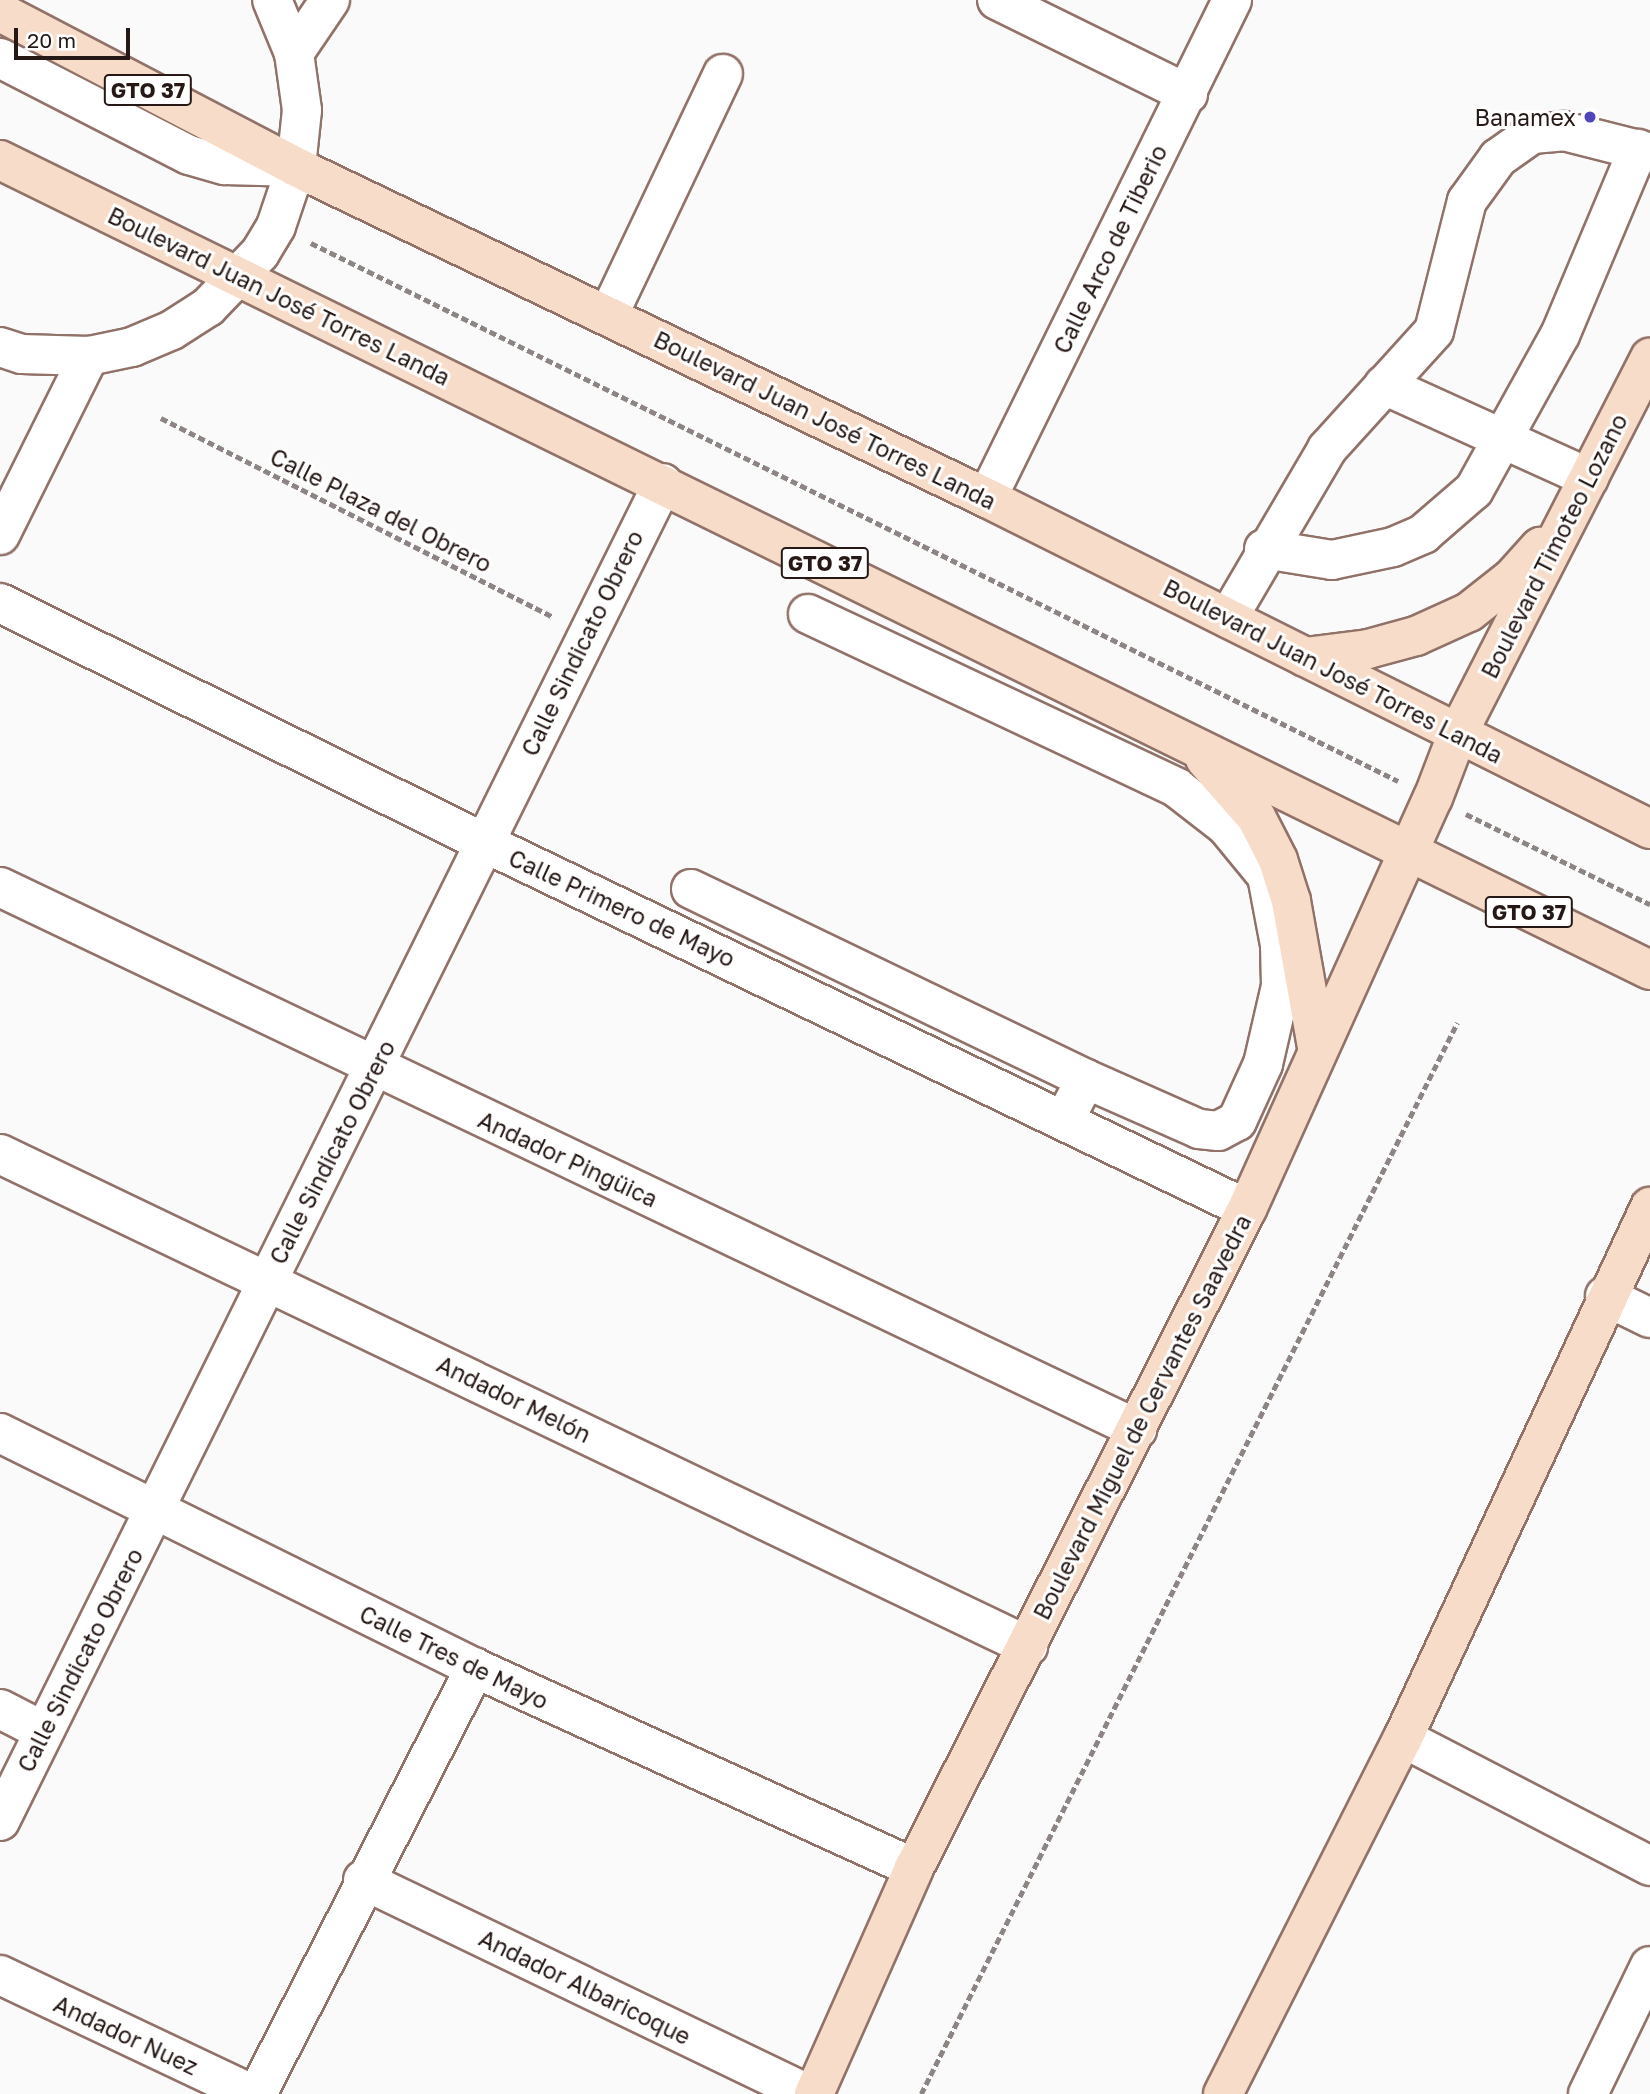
<!DOCTYPE html>
<meta charset="utf-8">
<style>
body{margin:0}
#map{position:relative;width:1650px;height:2094px;overflow:hidden;background:#fafafa;font-family:"Golos Text",sans-serif}
div>[style]{position:absolute}
[style*='--x']{left:calc(var(--x)*1px);top:calc(var(--y)*1px);width:calc(var(--w)*1px);rotate:calc(var(--a)*1deg)}
.path>*{height:4.5px;margin-top:-2.25px;transform-origin:0;background:repeating-linear-gradient(90deg,#8c8583 0 7px,transparent 0 10.5px)}
.roads{filter:drop-shadow(2px 0 #917269) drop-shadow(-2px 0 #917269) drop-shadow(0 2px #917269) drop-shadow(0 -2px #917269)}
.minor>*{height:38px;margin:-19px;padding:0 19px;transform-origin:19px;border-radius:19px;background:#fff}
.major>*{height:38px;margin:-19px;padding:0 19px;transform-origin:19px;border-radius:19px;background:#f7ddc9}
.dots>*{width:19px;height:19px;translate:-50% -50%;box-sizing:border-box;border:4px solid #fff;border-radius:50%}
span{translate:-50% -50%;white-space:nowrap;text-align:center;line-height:1.15;-webkit-text-stroke:6px #fff;paint-order:stroke}
.shield-label span{padding:2px 5px;background:#fff;border:2px solid;border-radius:5px;-webkit-text-stroke-width:0}
.shield-label{font-size:21px;color:#251815;font-weight:700}
.poi-label{font-size:23px;color:#251815}
.right{translate:-100% -50%;text-align:right}
.street-label{font-size:23px;color:#251815}
.scale{position:absolute;left:14px;top:28px;width:116px;height:32px;box-sizing:border-box;border:4px solid #251815;border-top:0;padding-left:9px;font-size:21px;line-height:24px;white-space:nowrap;color:#251815;-webkit-text-stroke:5px #fff;paint-order:stroke}
</style>
<div id="map">
<div class="path">
<div style="--x:311;--y:243;--w:1213;--a:26.33"></div>
<div style="--x:161;--y:418;--w:440;--a:26.9"></div>
<div style="--x:1466;--y:814;--w:205;--a:26.1"></div>
<div style="--x:921;--y:2094;--w:1198;--a:-63.41"></div>
</div>
<div class="roads">
<div class="minor">
<div style="--x:997;--y:0;--w:213;--a:26.2"></div>
<div style="--x:294;--y:53;--w:64;--a:-55.8"></div>
<div style="--x:0;--y:58;--w:212;--a:27.2"></div>
<div style="--x:189;--y:155;--w:37;--a:16"></div>
<div style="--x:225;--y:165;--w:71;--a:1.6"></div>
<div style="--x:608;--y:316;--w:268;--a:-64.6"></div>
<div style="--x:0;--y:347;--w:23;--a:18"></div>
<div style="--x:22;--y:354;--w:67;--a:1.7"></div>
<div style="--x:89;--y:356;--w:44;--a:-11.8"></div>
<div style="--x:132;--y:347;--w:43;--a:-23"></div>
<div style="--x:172;--y:330;--w:43;--a:-32.6"></div>
<div style="--x:208;--y:307;--w:75;--a:-46.1"></div>
<div style="--x:260;--y:253;--w:31;--a:-59"></div>
<div style="--x:276;--y:226;--w:62;--a:-71.3"></div>
<div style="--x:296;--y:167;--w:57;--a:-84"></div>
<div style="--x:302;--y:110;--w:58;--a:-98"></div>
<div style="--x:294;--y:53;--w:57;--a:-112.5"></div>
<div style="--x:1384;--y:385;--w:225;--a:24.4"></div>
<div style="--x:987;--y:498;--w:555;--a:-63.8"></div>
<div style="--x:0;--y:535;--w:200;--a:-63.6"></div>
<div style="--x:1264;--y:549;--w:69;--a:9.2"></div>
<div style="--x:1332;--y:560;--w:62;--a:-12"></div>
<div style="--x:1393;--y:547;--w:33;--a:-23"></div>
<div style="--x:1423;--y:534;--w:67;--a:-40.8"></div>
<div style="--x:1474;--y:490;--w:177;--a:-61"></div>
<div style="--x:1560;--y:335;--w:202;--a:-67.2"></div>
<div style="--x:0;--y:603;--w:541;--a:26.33"></div>
<div style="--x:485;--y:843;--w:845;--a:25.66"></div>
<div style="--x:808;--y:614;--w:408;--a:25.2"></div>
<div style="--x:1177;--y:788;--w:62;--a:37.8"></div>
<div style="--x:1226;--y:826;--w:65;--a:50.6"></div>
<div style="--x:1267;--y:876;--w:70;--a:79.3"></div>
<div style="--x:1280;--y:945;--w:41;--a:88.6"></div>
<div style="--x:1281;--y:986;--w:80;--a:103"></div>
<div style="--x:1263;--y:1064;--w:63;--a:114.5"></div>
<div style="--x:1237;--y:1121;--w:21;--a:152"></div>
<div style="--x:1218;--y:1131;--w:19;--a:-174"></div>
<div style="--x:1199;--y:1129;--w:124;--a:-156.1"></div>
<div style="--x:1086;--y:1079;--w:47;--a:118.2"></div>
<div style="--x:1228;--y:618;--w:196;--a:-59.6"></div>
<div style="--x:1327;--y:449;--w:159;--a:-47.8"></div>
<div style="--x:1434;--y:331;--w:134;--a:-75.8"></div>
<div style="--x:1467;--y:201;--w:53;--a:-54.2"></div>
<div style="--x:1498;--y:158;--w:42;--a:-35.2"></div>
<div style="--x:1532;--y:134;--w:32;--a:-5"></div>
<div style="--x:1564;--y:131;--w:89;--a:14.3"></div>
<div style="--x:0;--y:887;--w:1260;--a:25.49"></div>
<div style="--x:691;--y:889;--w:438;--a:25.7"></div>
<div style="--x:0;--y:1154;--w:1140;--a:25.58"></div>
<div style="--x:1605;--y:1296;--w:50;--a:26.1"></div>
<div style="--x:0;--y:1433;--w:530;--a:26.32"></div>
<div style="--x:475;--y:1668;--w:482;--a:24.5"></div>
<div style="--x:0;--y:1709;--w:48;--a:27.1"></div>
<div style="--x:1403;--y:1738;--w:278;--a:27.4"></div>
<div style="--x:0;--y:1821;--w:1493;--a:-63.64"></div>
<div style="--x:363;--y:1880;--w:494;--a:25.7"></div>
<div style="--x:0;--y:1975;--w:279;--a:25.3"></div>
<div style="--x:257;--y:2094;--w:479;--a:-62.9"></div>
<div style="--x:1588;--y:2094;--w:142;--a:-64.2"></div>
</div>
<div class="major">
<div style="--x:0;--y:12;--w:334;--a:27.6"></div>
<div style="--x:296;--y:167;--w:766;--a:25.6"></div>
<div style="--x:987;--y:498;--w:741;--a:26.53"></div>
<div style="--x:0;--y:160;--w:1838;--a:26.15"></div>
<div style="--x:1305;--y:657;--w:64;--a:-7.2"></div>
<div style="--x:1368;--y:649;--w:50;--a:-15.2"></div>
<div style="--x:1416;--y:636;--w:58;--a:-24.4"></div>
<div style="--x:1469;--y:612;--w:55;--a:-38.3"></div>
<div style="--x:1512;--y:578;--w:42;--a:-47.9"></div>
<div style="--x:1205;--y:759;--w:77;--a:48.7"></div>
<div style="--x:1256;--y:817;--w:48;--a:62.9"></div>
<div style="--x:1278;--y:860;--w:43;--a:72.4"></div>
<div style="--x:1291;--y:901;--w:148;--a:79.9"></div>
<div style="--x:814;--y:2094;--w:247;--a:-66.1"></div>
<div style="--x:914;--y:1868;--w:738;--a:-63.19"></div>
<div style="--x:1247;--y:1209;--w:451;--a:-65.7"></div>
<div style="--x:1433;--y:798;--w:67;--a:-69.1"></div>
<div style="--x:1457;--y:735;--w:424;--a:-62.9"></div>
<div style="--x:1223;--y:2094;--w:399;--a:-63.2"></div>
<div style="--x:1403;--y:1738;--w:586;--a:-65.05"></div>
</div>
</div>
<div class="dots">
<div style="left:1590px;top:117px;background:#4e46bc"></div>
</div>
<div class="shield-label">
<span style="left:148px;top:90px">GTO 37</span>
<span style="left:825px;top:563px">GTO 37</span>
<span style="left:1529px;top:912px">GTO 37</span>
</div>
<div class="poi-label">
<span class="right" style="left:1576px;top:117px">Banamex</span>
</div>
<div class="street-label">
<span style="left:1110px;top:249px;rotate:-64deg">Calle Arco de Tiberio</span>
<span style="left:279px;top:296px;rotate:26deg">Boulevard Juan José Torres Landa</span>
<span style="left:825px;top:420px;rotate:26deg">Boulevard Juan José Torres Landa</span>
<span style="left:381px;top:510px;rotate:27deg">Calle Plaza del Obrero</span>
<span style="left:1554px;top:546px;rotate:-63deg">Boulevard Timoteo Lozano</span>
<span style="left:582px;top:643px;rotate:-64deg">Calle Sindicato Obrero</span>
<span style="left:1333px;top:671px;rotate:27deg">Boulevard Juan José Torres Landa</span>
<span style="left:622px;top:908px;rotate:25deg">Calle Primero de Mayo</span>
<span style="left:332px;top:1152px;rotate:-63deg">Calle Sindicato Obrero</span>
<span style="left:568px;top:1159px;rotate:25deg">Andador Pingüica</span>
<span style="left:514px;top:1399px;rotate:26deg">Andador Melón</span>
<span style="left:1142px;top:1417px;rotate:-63deg">Boulevard Miguel de Cervantes Saavedra</span>
<span style="left:454px;top:1657px;rotate:26deg">Calle Tres de Mayo</span>
<span style="left:80px;top:1660px;rotate:-63deg">Calle Sindicato Obrero</span>
<span style="left:585px;top:1987px;rotate:26deg">Andador Albaricoque</span>
<span style="left:126px;top:2035px;rotate:25deg">Andador Nuez</span>
</div>
<div class="scale">20 m</div>
</div>
